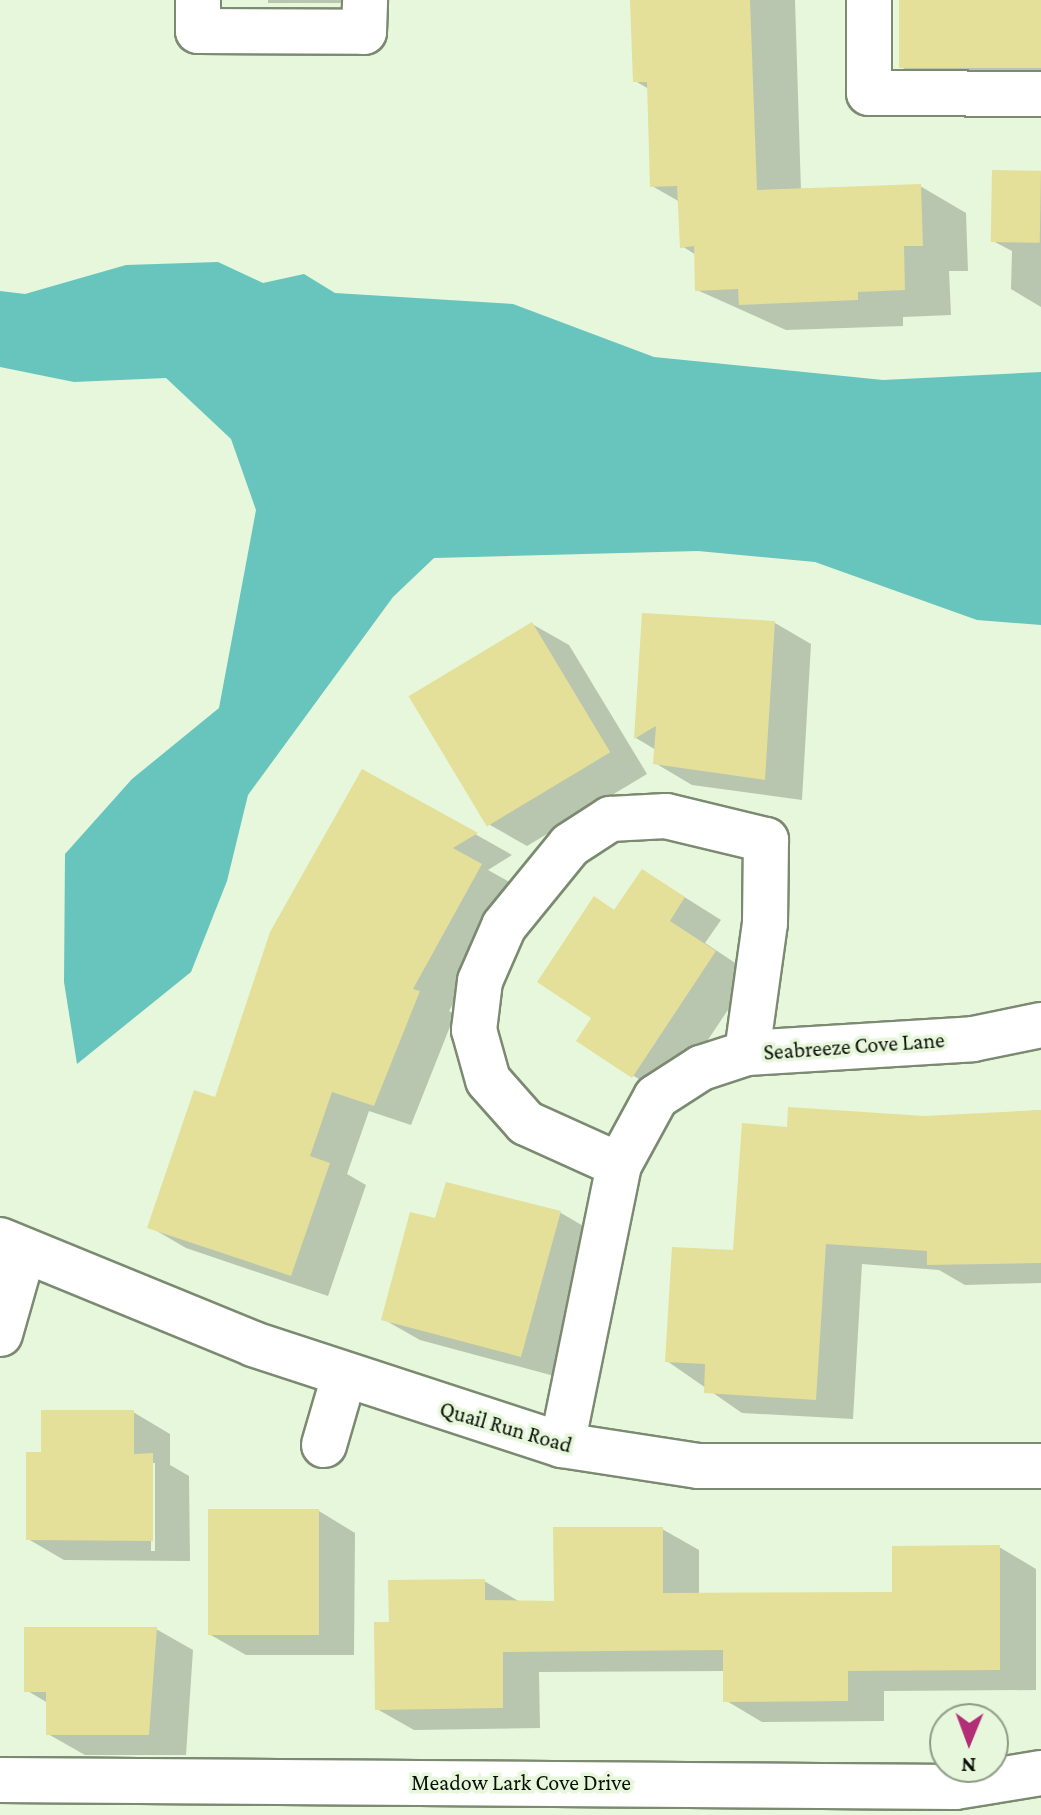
<!DOCTYPE html>
<style>
body{margin:0}
#map{position:relative;width:1041px;height:1815px;overflow:hidden;background:#e6f7db;font-family:"Crimson Pro",serif}
div>[style]{position:absolute}
[style*='--x']{left:calc(var(--x)*1px);top:calc(var(--y)*1px);width:calc(var(--w)*1px);rotate:calc(var(--a)*1deg)}
.water>*{inset:0;background:#67c5be}
.shadow>*{inset:0;background:#0003;transform-origin:0 0}
.building>*{inset:0;background:#e4df99;transform-origin:0 0}
.roads{filter:drop-shadow(2px 0 #7b8a71) drop-shadow(-2px 0 #7b8a71) drop-shadow(0 2px #7b8a71) drop-shadow(0 -2px #7b8a71)}
.street>*{height:44px;margin:-22px;padding:0 22px;transform-origin:22px;border-radius:22px;background:#fff}
span{translate:-50% -50%;white-space:nowrap;text-align:center;line-height:1.15;-webkit-text-stroke:7px #e6f7db;paint-order:stroke}
.street-label{font-size:22px;color:#0a1007}
.north{position:absolute;left:929px;top:1703px;width:80px;height:80px;box-sizing:border-box;background:#e6f7db;border:2px solid #8e9b86;border-radius:50%;rotate:181deg;font-size:22px;font-weight:700;line-height:32px;text-align:center;color:#0a1007}
.north::after{content:'';display:block;margin:auto;width:28px;height:36px;background:#b22e76;clip-path:polygon(50% 0,100% 100%,50% 72%,0 100%)}
</style>
<div id="map">
<div class="water">
<div style="clip-path:polygon(218px 262px,263px 283px,304px 274px,335px 293px,513px 304px,654px 357px,883px 380px,1041px 372px,1041px 625px,977px 620px,815px 562px,698px 551px,434px 558px,393px 597px,248px 795px,227px 881px,191px 972px,77px 1064px,64px 982px,65px 854px,132px 779px,219px 708px,256px 510px,231px 439px,166px 378px,74px 382px,0 367px,0 291px,25px 294px,126px 265px)"></div>
</div>
<div class="shadow">
<div style="left:268px;top:0;width:98px;height:3px"></div>
<div style="clip-path:polygon(632px 0,795px 0,801px 191px,920px 186px,966px 213px,968px 271px,949px 271px,951px 315px,903px 317px,903px 326px,786px 330px,697px 290px,696px 255px,682px 246px,680px 202px,652px 186px,649px 89px,635px 81px)"></div>
<div style="clip-path:polygon(901px 0,1041px 0,1041px 95px,947px 93px,901px 67px)"></div>
<div style="clip-path:polygon(1041px 173px,1041px 307px,1011px 289px,1012px 251px,993px 241px)"></div>
<div style="clip-path:polygon(775px 623px,811px 644px,802px 800px,692px 785px,655px 763px,656px 750px,636px 738px)"></div>
<div style="clip-path:polygon(532px 624px,569px 645px,647px 774px,527px 846px,490px 825px)"></div>
<div style="clip-path:polygon(363px 771px,512px 855px,488px 870px,517px 886px,449px 1011px,455px 1014px,411px 1125px,369px 1111px,347px 1174px,366px 1185px,328px 1296px,186px 1248px,150px 1227px,216px 1100px)"></div>
<div style="clip-path:polygon(643px 871px,721px 920px,705px 943px,752px 974px,669px 1098px,578px 1041px,594px 1018px,595px 899px,616px 911px)"></div>
<div style="clip-path:polygon(1041px 1110px,1041px 1283px,965px 1285px,939px 1270px,862px 1264px,853px 1419px,742px 1413px,667px 1361px,735px 1253px,789px 1129px)"></div>
<div style="clip-path:polygon(447px 1184px,561px 1213px,597px 1234px,558px 1377px,420px 1340px,383px 1319px,437px 1221px)"></div>
<div style="clip-path:polygon(evenodd,133px 1412px,170px 1434px,170px 1465px,189px 1476px,190px 1561px,64px 1560px,28px 1539px,43px 1454px,133px 1412px,151px 1463px,155px 1463px,155px 1551px,151px 1551px,151px 1463px)"></div>
<div style="clip-path:polygon(319px 1511px,355px 1533px,354px 1655px,246px 1655px,209px 1634px)"></div>
<div style="clip-path:polygon(662px 1529px,699px 1550px,699px 1595px,894px 1594px,999px 1547px,1036px 1569px,1036px 1690px,884px 1691px,884px 1721px,762px 1722px,725px 1700px,725px 1671px,539px 1672px,540px 1728px,414px 1730px,377px 1709px,391px 1624px,484px 1581px,522px 1603px,556px 1603px)"></div>
<div style="clip-path:polygon(156px 1629px,193px 1650px,186px 1755px,85px 1755px,48px 1734px,48px 1703px,26px 1690px)"></div>
</div>
<div class="building">
<div style="clip-path:polygon(630px 0,750px 0,757px 190px,921px 184px,923px 246px,904px 246px,905px 290px,858px 292px,858px 300px,739px 305px,738px 289px,695px 291px,694px 246px,680px 248px,677px 186px,650px 187px,647px 82px,633px 82px)"></div>
<div style="left:899px;top:0;width:142px;height:68px"></div>
<div style="left:992px;top:170px;width:49px;height:72px;rotate:1deg"></div>
<div style="clip-path:polygon(642px 613px,775px 621px,765px 780px,653px 764px,656px 726px,634px 739px)"></div>
<div style="left:532px;top:622px;width:152px;height:144px;rotate:59deg"></div>
<div style="clip-path:polygon(362px 769px,478px 833px,453px 848px,482px 864px,413px 989px,420px 991px,374px 1106px,332px 1092px,310px 1156px,330px 1163px,291px 1276px,147px 1228px,194px 1090px,215px 1097px,270px 932px)"></div>
<div style="clip-path:polygon(642px 869px,685px 897px,670px 921px,716px 951px,632px 1078px,576px 1041px,591px 1018px,537px 982px,594px 896px,614px 910px)"></div>
<div style="clip-path:polygon(788px 1107px,924px 1116px,1041px 1110px,1041px 1263px,927px 1265px,927px 1251px,826px 1244px,816px 1400px,704px 1393px,705px 1364px,665px 1362px,672px 1247px,733px 1250px,742px 1123px,787px 1127px)"></div>
<div style="clip-path:polygon(446px 1182px,561px 1211px,521px 1357px,381px 1320px,410px 1212px,435px 1218px)"></div>
<div style="clip-path:polygon(41px 1410px,134px 1410px,134px 1454px,153px 1453px,153px 1541px,26px 1540px,26px 1452px,41px 1452px)"></div>
<div style="left:208px;top:1509px;width:111px;height:126px"></div>
<div style="clip-path:polygon(553px 1527px,663px 1527px,663px 1593px,892px 1592px,892px 1546px,1000px 1545px,1000px 1670px,848px 1671px,848px 1701px,723px 1702px,723px 1650px,503px 1652px,503px 1708px,375px 1710px,374px 1622px,389px 1622px,388px 1580px,485px 1579px,485px 1600px,554px 1601px)"></div>
<div style="clip-path:polygon(24px 1627px,157px 1627px,149px 1735px,46px 1735px,46px 1692px,24px 1692px)"></div>
</div>
<div class="roads">
<div class="street">
<div style="--x:198;--y:0;--w:31;--a:90"></div>
<div style="--x:198;--y:31;--w:166;--a:0.3"></div>
<div style="--x:364;--y:32;--w:32;--a:-88"></div>
<div style="--x:869;--y:0;--w:93;--a:90"></div>
<div style="--x:869;--y:93;--w:172;--a:0.3"></div>
<div style="--x:619;--y:1165;--w:102;--a:-155.7"></div>
<div style="--x:526;--y:1123;--w:57;--a:-131.5"></div>
<div style="--x:488;--y:1080;--w:52;--a:-105.6"></div>
<div style="--x:474;--y:1030;--w:49;--a:-83"></div>
<div style="--x:480;--y:981;--w:60;--a:-66.4"></div>
<div style="--x:504;--y:926;--w:104;--a:-50.8"></div>
<div style="--x:570;--y:845;--w:48;--a:-33"></div>
<div style="--x:610;--y:819;--w:56;--a:-3.1"></div>
<div style="--x:666;--y:816;--w:103;--a:13.5"></div>
<div style="--x:766;--y:840;--w:83;--a:90.7"></div>
<div style="--x:765;--y:923;--w:131;--a:97.9"></div>
<div style="--x:0;--y:1240;--w:274;--a:22.3"></div>
<div style="--x:253;--y:1344;--w:325;--a:18.1"></div>
<div style="--x:562;--y:1445;--w:138;--a:8.8"></div>
<div style="--x:698;--y:1466;--w:343;--a:0"></div>
<div style="--x:0;--y:1334;--w:87;--a:-74.1"></div>
<div style="--x:324;--y:1445;--w:72;--a:-73.8"></div>
<div style="--x:562;--y:1445;--w:286;--a:-78.5"></div>
<div style="--x:619;--y:1165;--w:77;--a:-61.4"></div>
<div style="--x:656;--y:1097;--w:54;--a:-32.8"></div>
<div style="--x:701;--y:1068;--w:48;--a:-18.1"></div>
<div style="--x:747;--y:1053;--w:226;--a:-3.5"></div>
<div style="--x:973;--y:1039;--w:69;--a:-11.6"></div>
<div style="--x:0;--y:1780;--w:955;--a:0.42"></div>
<div style="--x:955;--y:1787;--w:87;--a:-9.2"></div>
</div>
</div>
<div class="street-label">
<span style="left:854px;top:1046px;rotate:-4deg">Seabreeze Cove Lane</span>
<span style="left:506px;top:1427px;rotate:16deg">Quail Run Road</span>
<span style="left:521px;top:1783px">Meadow Lark Cove Drive</span>
</div>
<div class="north">N</div>
</div>
